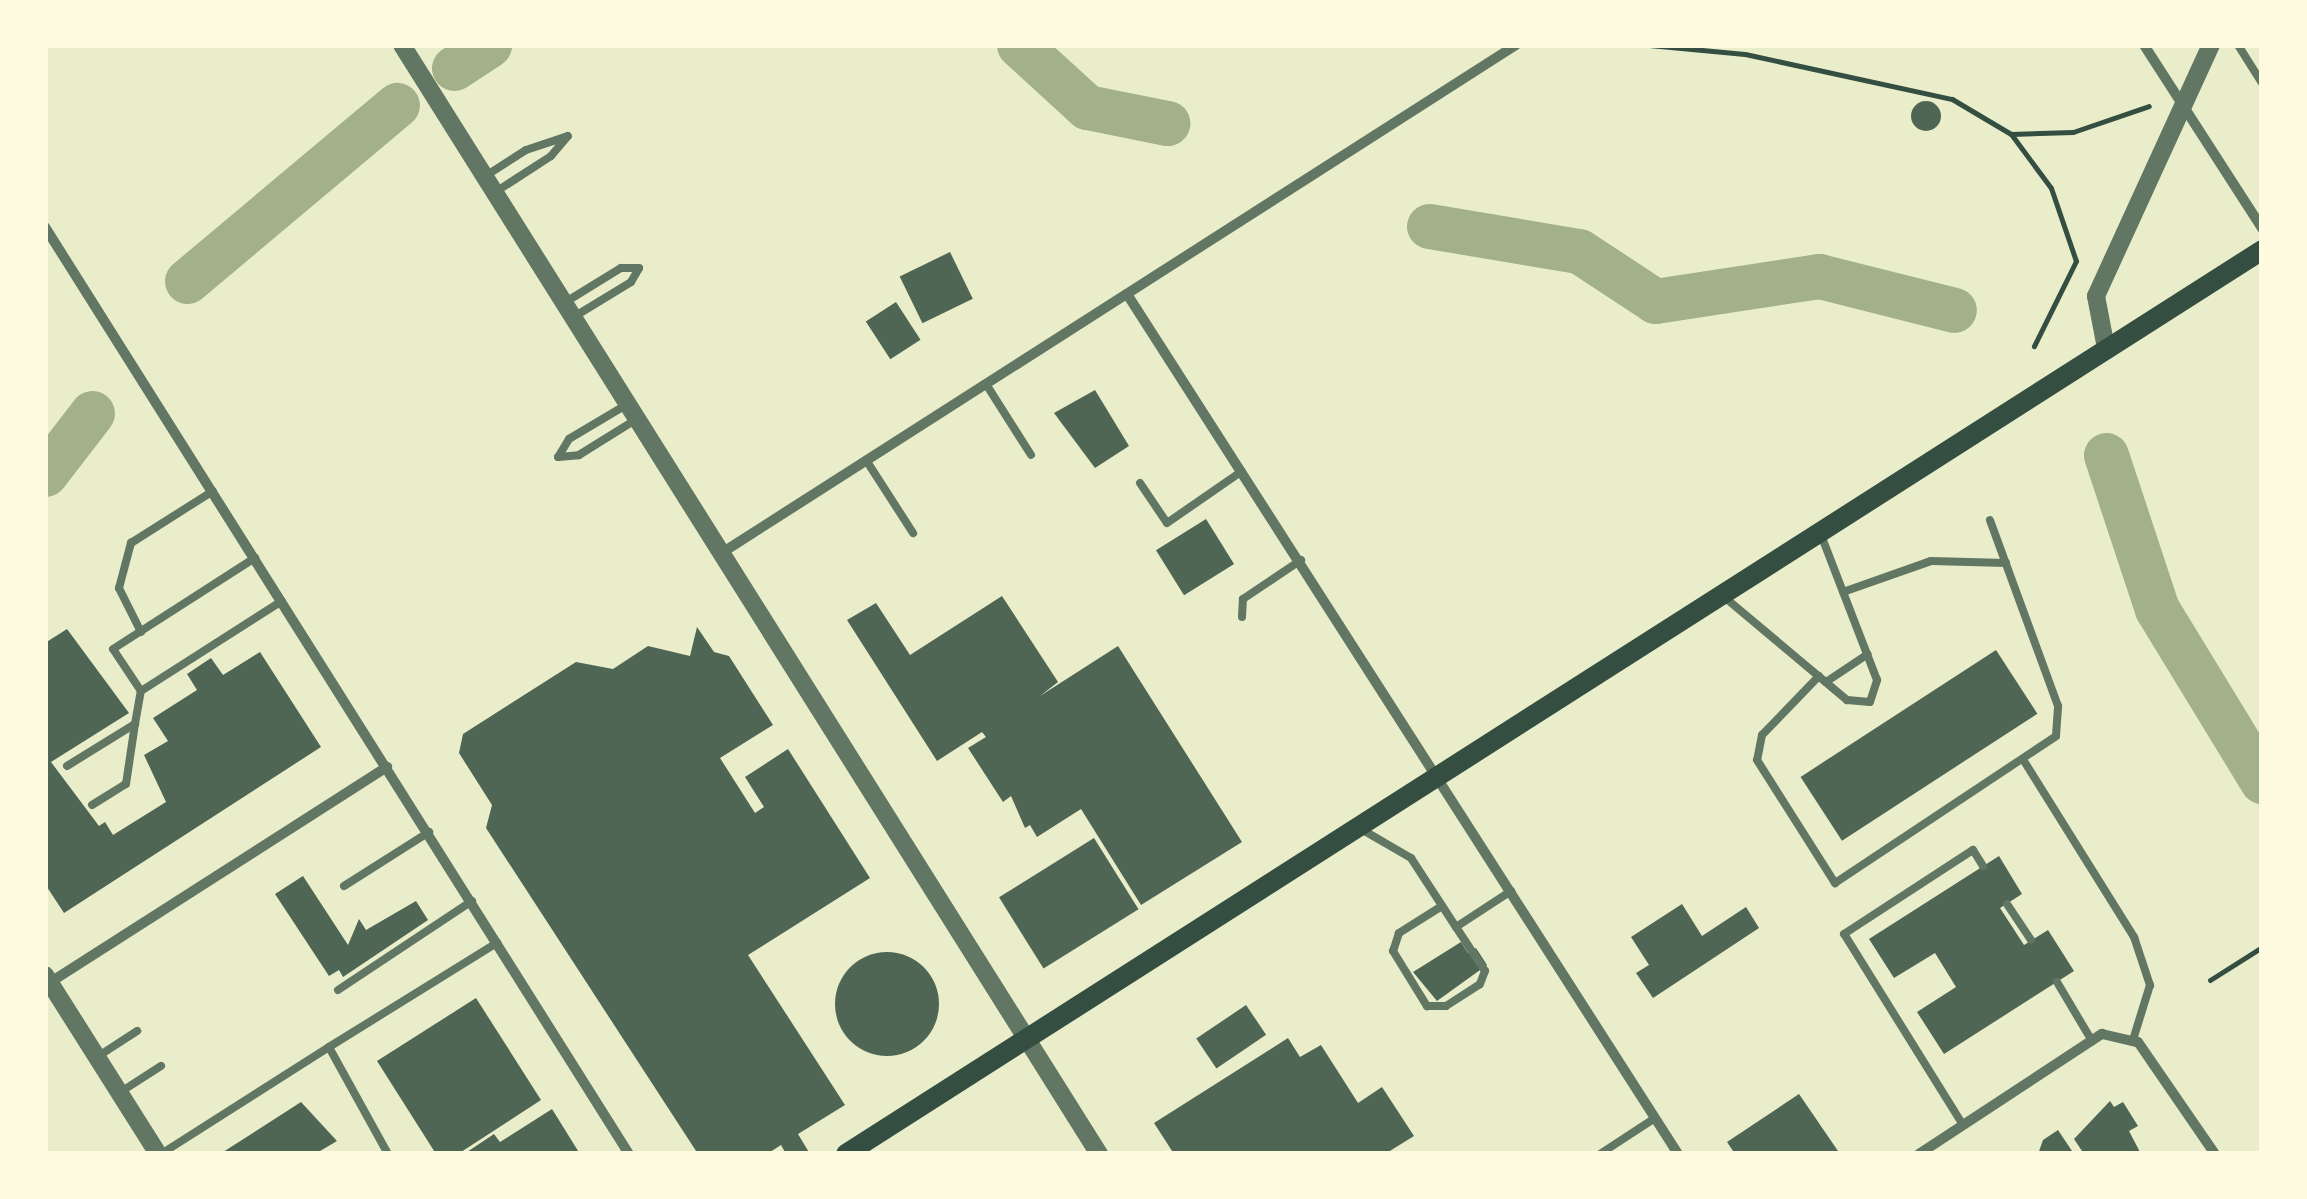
<!DOCTYPE html>
<style>
body{margin:0}
#map{position:relative;width:2307px;height:1199px;overflow:hidden;background:#e9edc9;font-family:Poppins,sans-serif}
div>[style]{position:absolute}
[style*='--x']{left:calc(var(--x)*1px);top:calc(var(--y)*1px);width:calc(var(--w)*1px);rotate:calc(var(--a)*1deg)}
.river>*{height:45px;margin:-22.5px;padding:0 22.5px;transform-origin:22.5px;border-radius:22.5px;background:#a3b18a}
.building>*{inset:0;background:#4f6655;transform-origin:0 0}
.round{border-radius:50%}
.path>*{height:5px;margin:-2.5px;padding:0 2.5px;transform-origin:2.5px;border-radius:2.5px;background:#344e41}
.service>*{height:8px;margin:-4px;padding:0 4px;transform-origin:4px;border-radius:4px;background:#617663}
.minor>*{height:10px;margin:-5px;padding:0 5px;transform-origin:5px;border-radius:5px;background:#617663}
.tertiary>*{height:18px;margin:-9px;padding:0 9px;transform-origin:9px;border-radius:9px;background:#617663}
.secondary>*{height:20px;margin:-10px;padding:0 10px;transform-origin:10px;border-radius:10px;background:#344e41}
span{translate:-50% -50%;white-space:nowrap;text-align:center;line-height:1.15;-webkit-text-stroke:8px #fefae0;paint-order:stroke}
.frame{position:absolute;inset:0;border:48px solid #fefae0;pointer-events:none}
</style>
<div id="map">
<div class="river">
<div style="--x:1019;--y:45;--w:92;--a:42.4"></div>
<div style="--x:1087;--y:107;--w:82;--a:11.3"></div>
<div style="--x:454;--y:68;--w:42;--a:-33.3"></div>
<div style="--x:1429;--y:226;--w:152;--a:9.5"></div>
<div style="--x:1579;--y:251;--w:91;--a:33.3"></div>
<div style="--x:1655;--y:301;--w:166;--a:-8.7"></div>
<div style="--x:1819;--y:276;--w:139;--a:14.1"></div>
<div style="--x:187;--y:281;--w:274;--a:-40"></div>
<div style="--x:2106;--y:455;--w:162;--a:71.7"></div>
<div style="--x:2157;--y:609;--w:202;--a:58.6"></div>
<div style="--x:45;--y:474;--w:77;--a:-52.4"></div>
</div>
<div class="building">
<div class="round" style="left:1911px;top:101px;width:30px;height:30px"></div>
<div style="left:950px;top:252px;width:52px;height:56px;rotate:64deg"></div>
<div style="left:896px;top:302px;width:45px;height:36px;rotate:57deg"></div>
<div style="clip-path:polygon(1095px 390px,1129px 446px,1095px 468px,1054px 413px)"></div>
<div style="left:1206px;top:519px;width:53px;height:59px;rotate:58deg"></div>
<div style="clip-path:polygon(1002px 596px,1058px 682px,1040px 696px,1118px 646px,1242px 842px,1141px 905px,1081px 809px,1037px 837px,1030px 825px,1025px 828px,1011px 796px,1003px 802px,968px 748px,986px 737px,982px 732px,937px 761px,847px 620px,876px 603px,910px 655px)"></div>
<div style="clip-path:polygon(697px 627px,714px 652px,729px 656px,773px 725px,720px 758px,755px 813px,764px 807px,745px 777px,788px 749px,870px 878px,748px 955px,845px 1105px,798px 1134px,810px 1154px,786px 1154px,781px 1145px,767px 1154px,698px 1154px,486px 828px,492px 805px,459px 753px,463px 734px,576px 662px,613px 669px,648px 646px,690px 656px)"></div>
<div style="clip-path:polygon(67px 629px,129px 713px,51px 762px,99px 826px,105px 822px,113px 835px,166px 802px,144px 755px,168px 741px,153px 718px,197px 690px,187px 674px,211px 658px,223px 675px,260px 652px,321px 747px,64px 913px,45px 884px,45px 643px)"></div>
<div style="left:1996px;top:650px;width:76px;height:233px;rotate:57deg"></div>
<div style="left:1094px;top:838px;width:84px;height:112px;rotate:58deg"></div>
<div style="clip-path:polygon(1999px 856px,2022px 894px,2000px 908px,2024px 945px,2048px 930px,2074px 971px,1944px 1054px,1917px 1012px,1956px 987px,1935px 953px,1894px 978px,1869px 939px)"></div>
<div style="clip-path:polygon(303px 876px,348px 945px,359px 919px,366px 930px,416px 901px,428px 920px,343px 977px,339px 970px,329px 976px,275px 894px)"></div>
<div style="clip-path:polygon(1682px 904px,1702px 936px,1746px 907px,1759px 928px,1653px 998px,1636px 973px,1649px 965px,1631px 937px)"></div>
<div style="clip-path:polygon(1461px 942px,1468px 953px,1476px 948px,1487px 965px,1437px 1001px,1413px 972px)"></div>
<div class="round" style="left:835px;top:952px;width:104px;height:104px"></div>
<div style="clip-path:polygon(476px 998px,541px 1100px,458px 1154px,436px 1154px,377px 1061px)"></div>
<div style="left:1246px;top:1005px;width:36px;height:60px;rotate:56deg"></div>
<div style="clip-path:polygon(1288px 1038px,1300px 1057px,1321px 1045px,1358px 1103px,1382px 1087px,1414px 1136px,1385px 1154px,1174px 1154px,1154px 1123px)"></div>
<div style="clip-path:polygon(1799px 1094px,1838px 1151px,1735px 1154px,1727px 1142px)"></div>
<div style="clip-path:polygon(2110px 1101px,2114px 1107px,2123px 1102px,2138px 1126px,2129px 1131px,2141px 1154px,2084px 1154px,2074px 1139px)"></div>
<div style="clip-path:polygon(301px 1102px,337px 1141px,315px 1154px,220px 1154px)"></div>
<div style="clip-path:polygon(552px 1109px,580px 1154px,467px 1152px,494px 1134px,500px 1142px)"></div>
<div style="clip-path:polygon(2058px 1130px,2074px 1154px,2038px 1154px,2043px 1140px)"></div>
</div>
<div class="path">
<div style="--x:1649;--y:45;--w:96;--a:5.4"></div>
<div style="--x:1745;--y:54;--w:212;--a:12.3"></div>
<div style="--x:1952;--y:99;--w:69;--a:30.7"></div>
<div style="--x:2011;--y:134;--w:67;--a:53.5"></div>
<div style="--x:2051;--y:188;--w:77;--a:71.1"></div>
<div style="--x:2076;--y:261;--w:95;--a:116.3"></div>
<div style="--x:2011;--y:134;--w:62;--a:-1.8"></div>
<div style="--x:2073;--y:132;--w:80;--a:-18.9"></div>
<div style="--x:2210;--y:980;--w:62;--a:-32.4"></div>
</div>
<div class="service">
<div style="--x:2238;--y:45;--w:45;--a:57.7"></div>
<div style="--x:487;--y:175;--w:46;--a:-32.7"></div>
<div style="--x:526;--y:150;--w:44;--a:-18.4"></div>
<div style="--x:497;--y:191;--w:64;--a:-32.9"></div>
<div style="--x:551;--y:156;--w:26;--a:-50"></div>
<div style="--x:564;--y:303;--w:67;--a:-31.6"></div>
<div style="--x:621;--y:268;--w:18;--a:0"></div>
<div style="--x:572;--y:318;--w:69;--a:-31.4"></div>
<div style="--x:631;--y:282;--w:16;--a:-60"></div>
<div style="--x:986;--y:384;--w:84;--a:57.6"></div>
<div style="--x:626;--y:405;--w:66;--a:149.2"></div>
<div style="--x:569;--y:439;--w:21;--a:121"></div>
<div style="--x:558;--y:457;--w:21;--a:-5"></div>
<div style="--x:579;--y:455;--w:66;--a:-32"></div>
<div style="--x:866;--y:460;--w:87;--a:57.2"></div>
<div style="--x:1140;--y:483;--w:48;--a:56"></div>
<div style="--x:1167;--y:523;--w:91;--a:-34.7"></div>
<div style="--x:1843;--y:592;--w:93;--a:-19.4"></div>
<div style="--x:1931;--y:561;--w:75;--a:1.5"></div>
<div style="--x:1723;--y:596;--w:162;--a:40"></div>
<div style="--x:1847;--y:700;--w:23;--a:5"></div>
<div style="--x:1870;--y:702;--w:23;--a:-72"></div>
<div style="--x:1877;--y:680;--w:155;--a:-111.1"></div>
<div style="--x:1242;--y:617;--w:18;--a:-87"></div>
<div style="--x:1243;--y:599;--w:70;--a:-33.9"></div>
<div style="--x:141;--y:632;--w:49;--a:-116.6"></div>
<div style="--x:119;--y:588;--w:47;--a:-75.1"></div>
<div style="--x:131;--y:543;--w:97;--a:-32.4"></div>
<div style="--x:1819;--y:676;--w:82;--a:134"></div>
<div style="--x:1762;--y:735;--w:25;--a:101"></div>
<div style="--x:1757;--y:760;--w:146;--a:57.6"></div>
<div style="--x:1835;--y:883;--w:265;--a:-33.6"></div>
<div style="--x:2056;--y:736;--w:30;--a:-86"></div>
<div style="--x:2058;--y:706;--w:198;--a:-110.1"></div>
<div style="--x:1826;--y:682;--w:50;--a:-33.7"></div>
<div style="--x:141;--y:691;--w:167;--a:-32.6"></div>
<div style="--x:2024;--y:761;--w:208;--a:58"></div>
<div style="--x:2134;--y:937;--w:51;--a:71.6"></div>
<div style="--x:2150;--y:985;--w:58;--a:107.2"></div>
<div style="--x:67;--y:766;--w:80;--a:-31.7"></div>
<div style="--x:135;--y:724;--w:34;--a:-80"></div>
<div style="--x:141;--y:691;--w:50;--a:-123.7"></div>
<div style="--x:113;--y:649;--w:169;--a:-32.7"></div>
<div style="--x:92;--y:805;--w:40;--a:-32"></div>
<div style="--x:126;--y:784;--w:61;--a:-81.5"></div>
<div style="--x:1361;--y:829;--w:58;--a:30.1"></div>
<div style="--x:1411;--y:858;--w:82;--a:56.9"></div>
<div style="--x:1456;--y:927;--w:66;--a:-33.2"></div>
<div style="--x:344;--y:886;--w:101;--a:-32.4"></div>
<div style="--x:2007;--y:904;--w:43;--a:56.3"></div>
<div style="--x:1442;--y:906;--w:51;--a:147.9"></div>
<div style="--x:1399;--y:933;--w:19;--a:108"></div>
<div style="--x:1393;--y:951;--w:65;--a:58.3"></div>
<div style="--x:1427;--y:1006;--w:19;--a:0"></div>
<div style="--x:1446;--y:1006;--w:40;--a:-32.9"></div>
<div style="--x:1480;--y:984;--w:14;--a:-69"></div>
<div style="--x:1485;--y:971;--w:53;--a:-123.4"></div>
<div style="--x:2057;--y:982;--w:69;--a:59.3"></div>
<div style="--x:338;--y:990;--w:161;--a:-33.6"></div>
<div style="--x:97;--y:1057;--w:48;--a:-33"></div>
<div style="--x:119;--y:1093;--w:50;--a:-32.7"></div>
<div style="--x:1963;--y:1125;--w:225;--a:-121.9"></div>
<div style="--x:1844;--y:934;--w:154;--a:-33.1"></div>
<div style="--x:1973;--y:850;--w:19;--a:58"></div>
<div style="--x:161;--y:1154;--w:199;--a:-32.5"></div>
<div style="--x:388;--y:1154;--w:122;--a:-118.9"></div>
<div style="--x:329;--y:1047;--w:198;--a:-31.8"></div>
<div style="--x:1600;--y:1154;--w:66;--a:-33.2"></div>
</div>
<div class="minor">
<div style="--x:2144;--y:45;--w:218;--a:57.2"></div>
<div style="--x:45;--y:227;--w:1096;--a:57.79"></div>
<div style="--x:1127;--y:294;--w:1021;--a:57.35"></div>
<div style="--x:720;--y:554;--w:945;--a:-32.6"></div>
<div style="--x:46;--y:985;--w:405;--a:-32.6"></div>
<div style="--x:1919;--y:1154;--w:219;--a:-33.3"></div>
<div style="--x:2102;--y:1034;--w:37;--a:13"></div>
<div style="--x:2138;--y:1042;--w:136;--a:55.5"></div>
</div>
<div class="tertiary">
<div style="--x:402;--y:45;--w:1310;--a:57.85"></div>
<div style="--x:2106;--y:348;--w:53;--a:-100.9"></div>
<div style="--x:2096;--y:296;--w:276;--a:-65.4"></div>
<div style="--x:45;--y:975;--w:212;--a:57.7"></div>
</div>
<div class="secondary">
<div style="--x:846;--y:1154;--w:1680;--a:-32.55"></div>
</div>
<div class="frame"></div>
</div>
